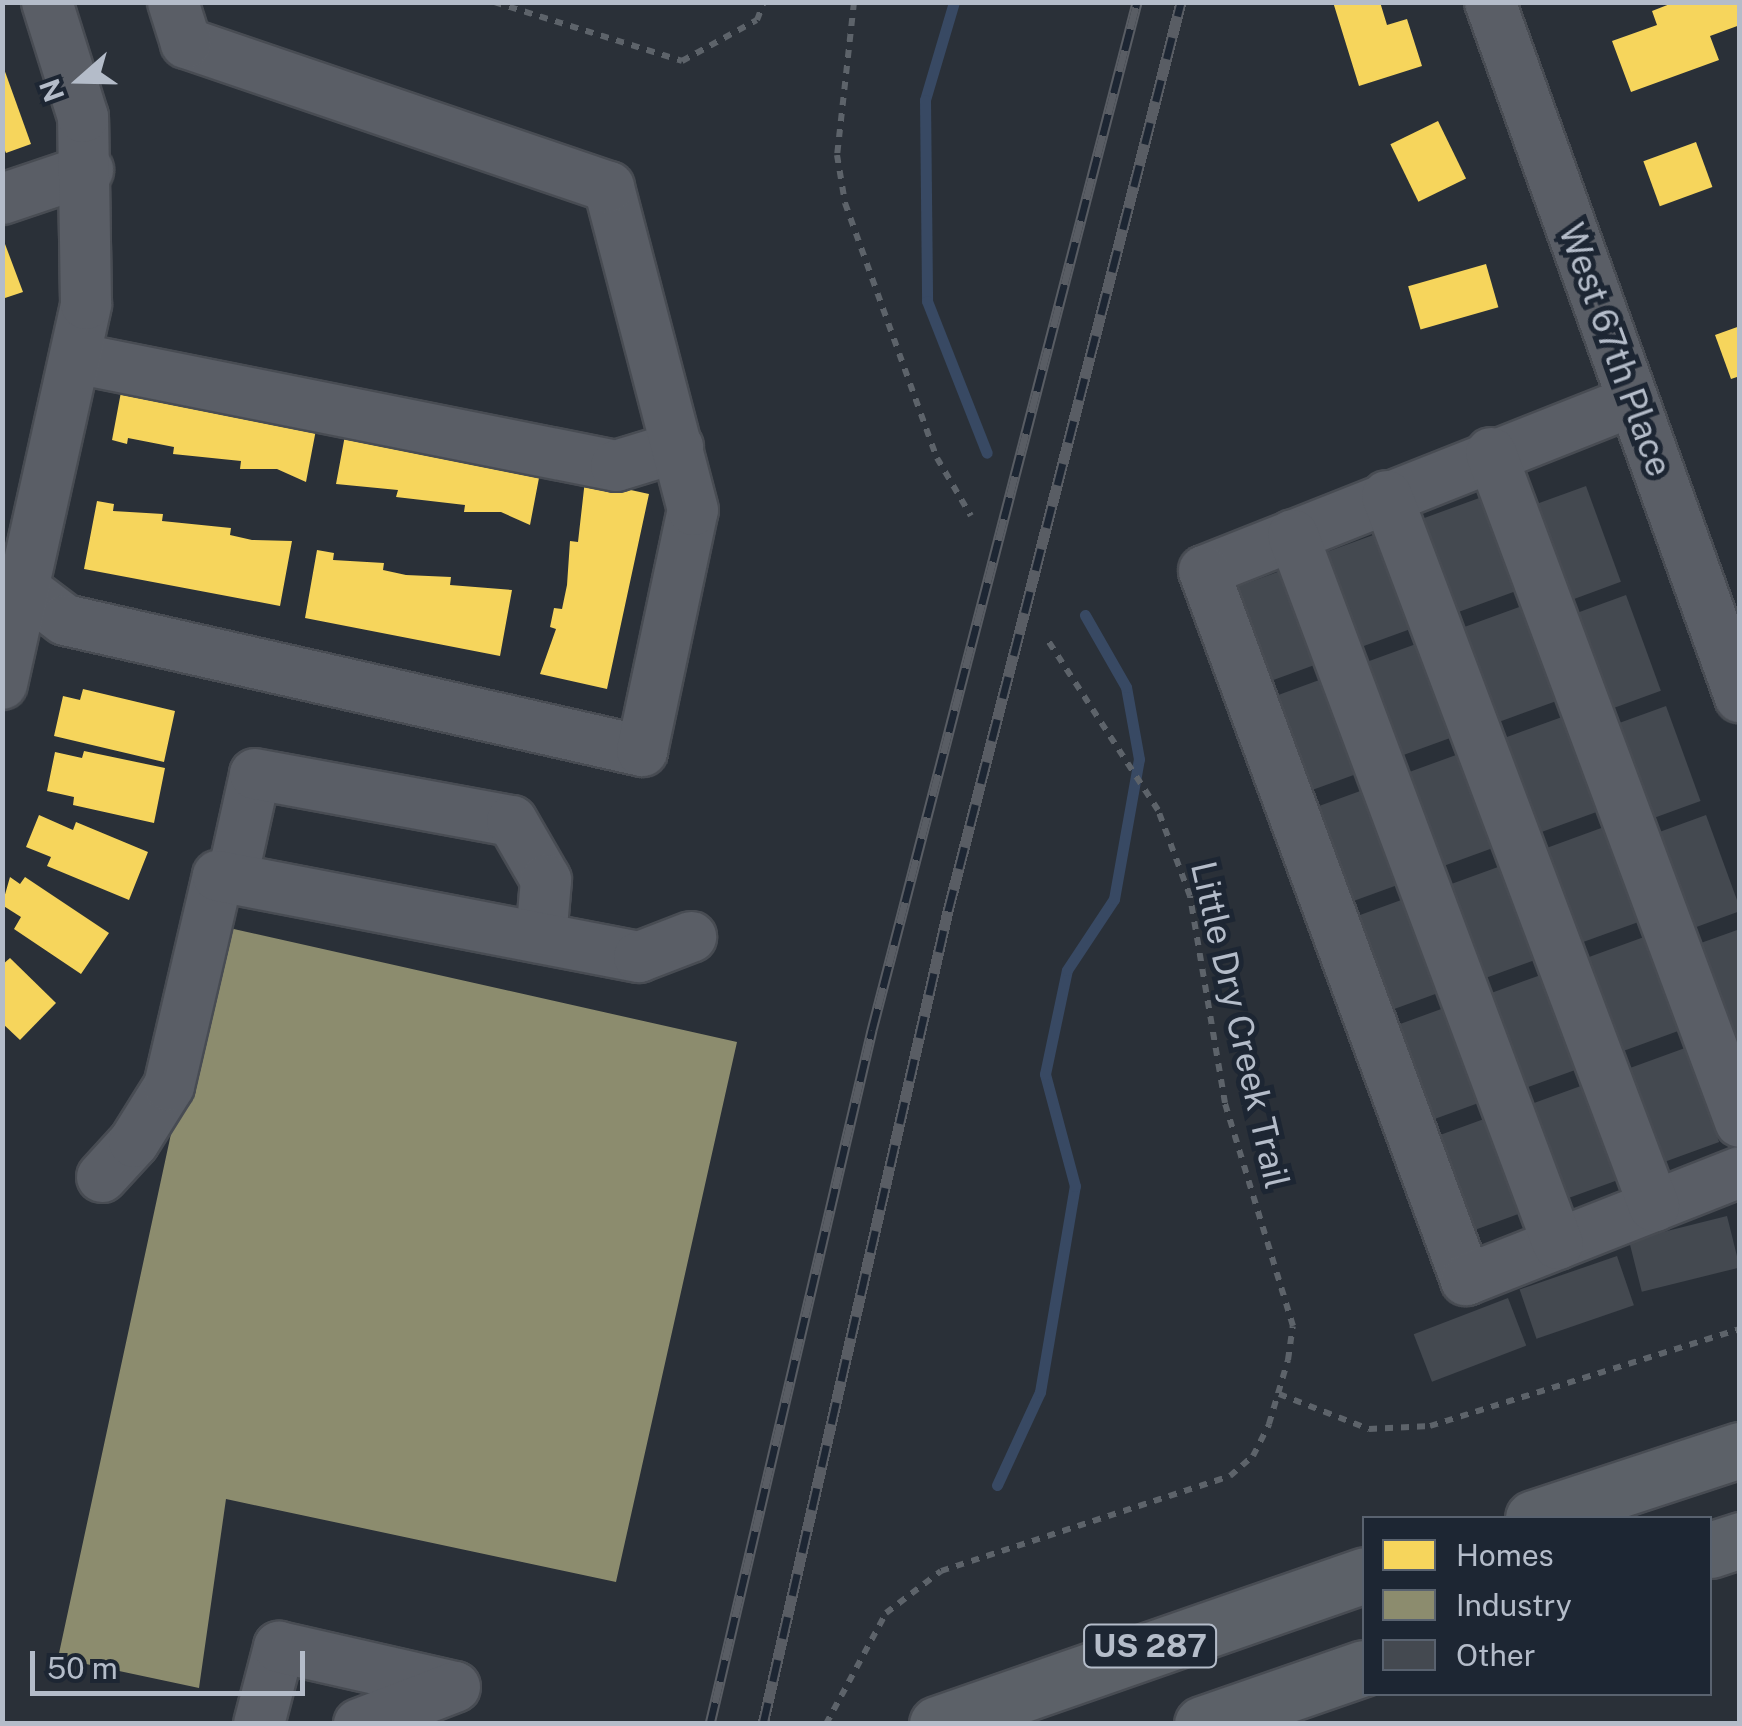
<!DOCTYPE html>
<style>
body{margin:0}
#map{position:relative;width:1742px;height:1726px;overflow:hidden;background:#2a3038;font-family:"Public Sans",sans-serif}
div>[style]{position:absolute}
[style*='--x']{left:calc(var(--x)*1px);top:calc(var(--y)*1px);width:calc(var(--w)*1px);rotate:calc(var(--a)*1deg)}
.homes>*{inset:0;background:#f6d55c;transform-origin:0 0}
.industry>*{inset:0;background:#8c8c6e}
.stream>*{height:11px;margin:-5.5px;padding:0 5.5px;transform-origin:5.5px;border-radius:5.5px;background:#384963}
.building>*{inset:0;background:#444950;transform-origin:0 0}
.path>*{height:6px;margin-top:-3px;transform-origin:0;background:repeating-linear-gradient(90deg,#5d636a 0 8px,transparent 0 16px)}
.roads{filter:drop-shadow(2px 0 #484c53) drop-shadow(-2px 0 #484c53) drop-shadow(0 2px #484c53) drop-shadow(0 -2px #484c53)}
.minor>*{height:50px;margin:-25px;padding:0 25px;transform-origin:25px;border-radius:25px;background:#5a5e66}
.major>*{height:55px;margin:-27.5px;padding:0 27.5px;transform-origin:27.5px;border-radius:27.5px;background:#5c6168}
.rail>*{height:11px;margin-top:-5.5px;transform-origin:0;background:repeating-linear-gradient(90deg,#1d2633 0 22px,#595d64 0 44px);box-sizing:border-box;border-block:2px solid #595d64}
span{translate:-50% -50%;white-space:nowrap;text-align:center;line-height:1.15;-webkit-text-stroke:10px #1d2633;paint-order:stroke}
.shield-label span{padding:2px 8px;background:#1d2633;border:2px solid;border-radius:8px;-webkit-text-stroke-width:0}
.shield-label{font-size:32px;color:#b4bcc9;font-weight:700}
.street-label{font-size:35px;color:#b4bcc9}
.frame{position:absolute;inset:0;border:5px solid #b4bcc9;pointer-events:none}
.legend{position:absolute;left:1362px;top:1516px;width:350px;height:180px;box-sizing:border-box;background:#1d2633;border:2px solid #59626f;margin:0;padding:12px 18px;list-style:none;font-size:30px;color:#b4bcc9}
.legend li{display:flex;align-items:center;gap:20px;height:50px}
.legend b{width:50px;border:2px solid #59626f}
.north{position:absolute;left:30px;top:30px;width:100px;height:100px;-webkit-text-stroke:8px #1d2633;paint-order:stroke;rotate:250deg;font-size:28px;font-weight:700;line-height:40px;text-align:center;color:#b4bcc9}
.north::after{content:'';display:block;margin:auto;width:35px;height:45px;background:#b4bcc9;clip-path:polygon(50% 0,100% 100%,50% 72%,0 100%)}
.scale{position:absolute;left:30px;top:1651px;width:275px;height:45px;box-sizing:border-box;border:5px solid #b4bcc9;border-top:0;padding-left:12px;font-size:30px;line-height:35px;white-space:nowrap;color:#b4bcc9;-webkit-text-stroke:8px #1d2633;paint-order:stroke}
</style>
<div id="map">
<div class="homes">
<div style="clip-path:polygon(1333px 2px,1380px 2px,1387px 25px,1407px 19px,1422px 66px,1359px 86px)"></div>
<div style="clip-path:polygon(1675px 2px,1740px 2px,1740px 25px,1710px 36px,1719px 60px,1631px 92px,1612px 41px,1657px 25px,1652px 11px)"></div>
<div style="clip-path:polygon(3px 66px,31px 144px,6px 153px,2px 144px)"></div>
<div style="left:1438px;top:121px;width:64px;height:53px;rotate:64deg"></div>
<div style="left:1696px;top:142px;width:48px;height:56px;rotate:70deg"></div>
<div style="clip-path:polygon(2px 236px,23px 292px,2px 299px)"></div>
<div style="left:1486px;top:264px;width:45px;height:81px;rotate:74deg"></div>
<div style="clip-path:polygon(1740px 326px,1740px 376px,1731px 379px,1715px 335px)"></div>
<div style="clip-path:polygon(124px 376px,319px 414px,306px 482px,277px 469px,240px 469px,241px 461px,173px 454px,174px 447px,128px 438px,127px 444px,112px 440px)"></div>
<div style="clip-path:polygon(348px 419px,543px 457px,530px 525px,501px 512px,464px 512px,465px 505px,396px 497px,398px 490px,336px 484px)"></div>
<div style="clip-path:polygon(585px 480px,649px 494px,607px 689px,540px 674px,556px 629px,550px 627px,554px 608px,562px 609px,567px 585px,570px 541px,578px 542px)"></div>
<div style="clip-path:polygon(97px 501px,114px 504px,113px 511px,163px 514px,162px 521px,231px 528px,230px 535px,252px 540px,292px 541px,280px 606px,84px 569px)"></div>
<div style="clip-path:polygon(317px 550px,334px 553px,333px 560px,384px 563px,383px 570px,406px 575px,451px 577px,450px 585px,512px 590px,500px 656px,305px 618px)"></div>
<div style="clip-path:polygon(83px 689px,175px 711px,164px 762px,54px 736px,63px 696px,80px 700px)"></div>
<div style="clip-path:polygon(84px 751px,165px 768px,154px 823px,73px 805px,74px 797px,47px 791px,55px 752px,82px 758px)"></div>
<div style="clip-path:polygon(39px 815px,73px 830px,76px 822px,148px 852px,129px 900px,47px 866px,51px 857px,26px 847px)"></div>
<div style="clip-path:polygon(10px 877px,20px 884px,25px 877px,109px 933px,81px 974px,14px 929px,21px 917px,2px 905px)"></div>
<div style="clip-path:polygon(10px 958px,56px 1003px,20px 1040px,2px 1023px,2px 965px)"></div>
</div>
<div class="industry">
<div style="clip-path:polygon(216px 925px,737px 1042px,616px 1582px,226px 1499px,199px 1688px,58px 1658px)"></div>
</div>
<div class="stream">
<div style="--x:954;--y:2;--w:102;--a:106.5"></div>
<div style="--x:925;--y:100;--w:201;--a:89.4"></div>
<div style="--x:927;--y:301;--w:163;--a:68.5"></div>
<div style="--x:997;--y:1485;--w:102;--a:-65.2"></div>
<div style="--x:1040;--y:1392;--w:209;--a:-80.4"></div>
<div style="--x:1075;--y:1186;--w:116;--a:-105"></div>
<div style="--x:1045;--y:1074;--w:106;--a:-78.1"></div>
<div style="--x:1067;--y:970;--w:85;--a:-56.5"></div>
<div style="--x:1114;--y:899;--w:142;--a:-79.9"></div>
<div style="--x:1139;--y:759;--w:73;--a:-100.2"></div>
<div style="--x:1126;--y:687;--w:83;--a:-119.7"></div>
</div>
<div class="building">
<div style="left:1586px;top:486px;width:102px;height:52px;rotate:70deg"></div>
<div style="left:1482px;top:497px;width:100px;height:68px;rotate:70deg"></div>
<div style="left:1387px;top:530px;width:101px;height:68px;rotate:70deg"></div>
<div style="left:1294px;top:566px;width:100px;height:68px;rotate:70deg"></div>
<div style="left:1626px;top:595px;width:102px;height:51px;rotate:70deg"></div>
<div style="left:1522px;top:606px;width:101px;height:68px;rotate:70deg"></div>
<div style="left:1427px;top:640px;width:100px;height:68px;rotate:70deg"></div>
<div style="left:1333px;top:675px;width:101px;height:67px;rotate:70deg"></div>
<div style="left:1666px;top:706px;width:101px;height:52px;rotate:70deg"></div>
<div style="left:1562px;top:717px;width:101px;height:68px;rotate:70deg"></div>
<div style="left:1467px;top:751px;width:100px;height:68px;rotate:70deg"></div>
<div style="left:1374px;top:786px;width:101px;height:68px;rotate:70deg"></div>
<div style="left:1706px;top:815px;width:102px;height:51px;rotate:70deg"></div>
<div style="left:1604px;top:827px;width:101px;height:67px;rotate:70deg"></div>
<div style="left:1509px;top:863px;width:100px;height:68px;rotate:70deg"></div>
<div style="left:1415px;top:895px;width:100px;height:68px;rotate:70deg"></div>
<div style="clip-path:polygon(1740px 929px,1740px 1037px,1733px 1040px,1698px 944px)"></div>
<div style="left:1644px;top:937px;width:100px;height:68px;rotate:70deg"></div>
<div style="left:1549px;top:972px;width:101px;height:68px;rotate:70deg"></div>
<div style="left:1455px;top:1004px;width:101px;height:68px;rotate:70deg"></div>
<div style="left:1685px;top:1048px;width:100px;height:68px;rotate:70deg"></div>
<div style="left:1589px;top:1083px;width:101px;height:68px;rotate:70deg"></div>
<div style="left:1495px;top:1115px;width:101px;height:68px;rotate:70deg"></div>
<div style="left:1727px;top:1216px;width:53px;height:101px;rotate:76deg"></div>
<div style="left:1617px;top:1256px;width:52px;height:103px;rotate:71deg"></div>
<div style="left:1508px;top:1298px;width:51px;height:101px;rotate:69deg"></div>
</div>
<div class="path">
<div style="--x:494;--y:2;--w:197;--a:17.4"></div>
<div style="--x:682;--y:61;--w:85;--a:-28.7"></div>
<div style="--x:757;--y:20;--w:19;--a:-69"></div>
<div style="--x:854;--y:2;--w:154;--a:96.3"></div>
<div style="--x:837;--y:155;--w:49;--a:80.5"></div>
<div style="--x:845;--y:203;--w:271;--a:70.2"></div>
<div style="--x:937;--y:458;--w:67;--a:59.6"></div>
<div style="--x:1279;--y:1394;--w:97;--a:21.3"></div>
<div style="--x:1369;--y:1429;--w:61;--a:-2.8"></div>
<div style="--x:1430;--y:1426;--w:325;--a:-17.4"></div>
<div style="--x:826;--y:1724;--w:126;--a:-61.6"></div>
<div style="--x:886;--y:1613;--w:69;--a:-37.4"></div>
<div style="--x:941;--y:1571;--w:304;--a:-18.2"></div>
<div style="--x:1230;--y:1476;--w:30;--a:-41"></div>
<div style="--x:1253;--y:1456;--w:36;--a:-63"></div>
<div style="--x:1269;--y:1424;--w:67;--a:-73.5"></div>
<div style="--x:1288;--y:1360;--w:34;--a:-82"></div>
<div style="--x:1293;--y:1326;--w:233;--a:-107"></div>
<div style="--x:1225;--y:1103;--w:210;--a:-99.6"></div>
<div style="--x:1190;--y:896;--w:92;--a:-110.4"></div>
<div style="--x:1158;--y:810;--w:204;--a:-123"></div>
</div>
<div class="roads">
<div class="minor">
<div style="--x:1490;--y:2;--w:739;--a:70.22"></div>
<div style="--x:2;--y:199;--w:91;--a:-18.6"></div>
<div style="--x:75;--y:358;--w:552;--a:11.29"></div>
<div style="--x:616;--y:466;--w:65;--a:-17"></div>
<div style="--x:1633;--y:401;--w:461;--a:158.4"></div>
<div style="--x:1204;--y:571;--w:756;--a:69.72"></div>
<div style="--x:1466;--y:1280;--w:295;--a:-21.5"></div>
<div style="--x:1491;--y:453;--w:714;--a:69.58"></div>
<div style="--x:1387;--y:496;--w:759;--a:69.39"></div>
<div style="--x:1293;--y:535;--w:757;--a:69.51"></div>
<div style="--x:2;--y:587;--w:22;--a:5"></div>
<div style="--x:24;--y:589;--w:51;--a:37.1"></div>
<div style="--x:65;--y:620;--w:592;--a:12.79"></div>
<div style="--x:642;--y:751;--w:246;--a:-78.1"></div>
<div style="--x:693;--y:510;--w:334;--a:-104.6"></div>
<div style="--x:609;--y:187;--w:447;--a:-161.2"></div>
<div style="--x:186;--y:43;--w:43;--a:-107.6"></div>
<div style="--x:2;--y:684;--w:389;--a:-77.5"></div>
<div style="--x:86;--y:304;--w:187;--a:-90.9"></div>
<div style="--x:83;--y:117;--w:121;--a:-107.4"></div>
<div style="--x:232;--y:879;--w:107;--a:-77.6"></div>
<div style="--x:255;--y:774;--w:261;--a:10.4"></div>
<div style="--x:512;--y:821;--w:68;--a:60"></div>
<div style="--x:546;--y:880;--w:58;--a:94.9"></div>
<div style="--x:102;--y:1177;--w:47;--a:-47.6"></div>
<div style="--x:134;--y:1142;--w:66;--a:-58"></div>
<div style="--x:169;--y:1086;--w:216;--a:-76.9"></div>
<div style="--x:218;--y:876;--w:429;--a:10.9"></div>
<div style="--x:639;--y:957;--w:56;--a:-21"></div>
<div style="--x:259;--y:1724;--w:80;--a:-75.4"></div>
<div style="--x:279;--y:1647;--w:180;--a:12.8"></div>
<div style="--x:455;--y:1687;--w:103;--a:158.9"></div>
</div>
<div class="major">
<div style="--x:1533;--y:1518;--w:218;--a:-18.2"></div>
<div style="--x:1710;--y:1550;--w:32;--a:-18"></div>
<div style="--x:937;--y:1724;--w:452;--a:-19.2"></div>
<div style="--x:1202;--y:1724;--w:171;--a:-19.1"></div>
</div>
</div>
<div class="rail">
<div style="--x:710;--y:1724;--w:713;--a:-76.86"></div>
<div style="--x:872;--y:1030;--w:1062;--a:-75.54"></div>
<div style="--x:763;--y:1724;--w:834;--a:-77.18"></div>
<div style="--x:948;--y:911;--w:938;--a:-75.62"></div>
</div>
<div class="shield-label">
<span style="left:1150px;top:1646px">US 287</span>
</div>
<div class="street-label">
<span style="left:1615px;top:350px;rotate:70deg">West 67th Place</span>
<span style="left:1240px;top:1025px;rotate:77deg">Little Dry Creek Trail</span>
</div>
<div class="frame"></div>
<ul class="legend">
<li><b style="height:28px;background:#f6d55c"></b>Homes</li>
<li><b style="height:28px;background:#8c8c6e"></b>Industry</li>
<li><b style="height:28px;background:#444950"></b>Other</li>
</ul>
<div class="north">N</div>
<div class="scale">50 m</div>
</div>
